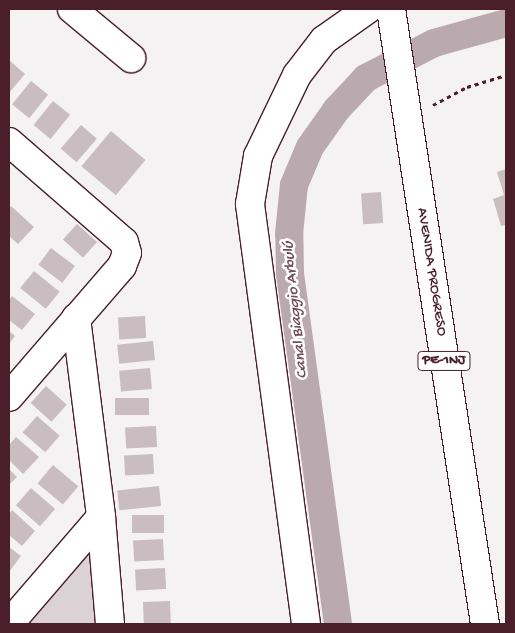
<!DOCTYPE html>
<meta charset="utf-8">
<style>
body{margin:0}
#map{position:relative;width:515px;height:633px;overflow:hidden;background:#f4f2f2;font-family:"Gochi Hand",sans-serif}
div>[style]{position:absolute}
[style*='--x']{left:calc(var(--x)*1px);top:calc(var(--y)*1px);width:calc(var(--w)*1px);rotate:calc(var(--a)*1deg)}
.green>*{inset:0;background:#dbd2d5}
.canal>*{height:28px;margin:-14px;padding:0 14px;transform-origin:14px;border-radius:14px;background:#baa9ae}
.building>*{inset:0;background:#cabdc1;transform-origin:0 0}
.path>*{height:3px;margin-top:-1.5px;transform-origin:0;background:repeating-linear-gradient(90deg,#4a1f2b 0 4px,transparent 0 8px)}
.roads{filter:drop-shadow(1px 0 #4a1f2b) drop-shadow(-1px 0 #4a1f2b) drop-shadow(0 1px #4a1f2b) drop-shadow(0 -1px #4a1f2b)}
.minor>*{height:28px;margin:-14px;padding:0 14px;transform-origin:14px;border-radius:14px;background:#fff}
.major>*{height:28px;margin:-14px;padding:0 14px;transform-origin:14px;border-radius:14px;background:#fff}
span{translate:-50% -50%;white-space:nowrap;text-align:center;line-height:1.15;-webkit-text-stroke:5px #fff;paint-order:stroke}
.shield-label span{padding:1px 4px;background:#fff;border:1px solid;border-radius:4px;-webkit-text-stroke-width:0}
.shield-label{font-size:14px;color:#4a1f2b;font-weight:700}
.street-label{font-size:15px;color:#4a1f2b}
.water-label{font-size:16px;color:#714f59;font-style:italic}
.frame{position:absolute;inset:0;border:10px solid #4a1f2b;pointer-events:none}
</style>
<div id="map">
<div class="green">
<div style="clip-path:polygon(93px 548px,99px 624px,27px 624px)"></div>
</div>
<div class="canal">
<div style="--x:338;--y:624;--w:354;--a:-97.8"></div>
<div style="--x:290;--y:273;--w:39;--a:-91"></div>
<div style="--x:289;--y:234;--w:49;--a:-84.2"></div>
<div style="--x:294;--y:185;--w:41;--a:-67.2"></div>
<div style="--x:310;--y:147;--w:47;--a:-54.6"></div>
<div style="--x:337;--y:109;--w:42;--a:-46.9"></div>
<div style="--x:366;--y:78;--w:76;--a:-27.2"></div>
<div style="--x:434;--y:43;--w:75;--a:-15.5"></div>
</div>
<div class="building">
<div style="clip-path:polygon(9px 60px,25px 74px,9px 93px)"></div>
<div style="left:31px;top:81px;width:22px;height:30px;rotate:39deg"></div>
<div style="left:53px;top:101px;width:22px;height:31px;rotate:39deg"></div>
<div style="left:81px;top:125px;width:21px;height:31px;rotate:41deg"></div>
<div style="left:111px;top:131px;width:45px;height:46px;rotate:40deg"></div>
<div style="clip-path:polygon(506px 169px,506px 225px,501px 226px,493px 199px,504px 195px,497px 172px)"></div>
<div style="left:381px;top:192px;width:31px;height:20px;rotate:86deg"></div>
<div style="clip-path:polygon(11px 206px,34px 227px,18px 244px,9px 236px,9px 208px)"></div>
<div style="left:77px;top:224px;width:27px;height:21px;rotate:42deg"></div>
<div style="left:51px;top:248px;width:30px;height:21px;rotate:37deg"></div>
<div style="left:34px;top:271px;width:33px;height:22px;rotate:39deg"></div>
<div style="clip-path:polygon(12px 296px,35px 314px,22px 330px,9px 320px,9px 300px)"></div>
<div style="left:145px;top:316px;width:22px;height:27px;rotate:87deg"></div>
<div style="clip-path:polygon(9px 331px,15px 336px,9px 344px)"></div>
<div style="left:153px;top:341px;width:19px;height:36px;rotate:84deg"></div>
<div style="left:150px;top:368px;width:21px;height:31px;rotate:85deg"></div>
<div style="left:46px;top:386px;width:28px;height:23px;rotate:42deg"></div>
<div style="left:149px;top:398px;width:17px;height:34px;rotate:90deg"></div>
<div style="left:37px;top:416px;width:30px;height:22px;rotate:41deg"></div>
<div style="left:156px;top:426px;width:21px;height:31px;rotate:87deg"></div>
<div style="clip-path:polygon(16px 437px,39px 457px,23px 474px,9px 460px,9px 445px)"></div>
<div style="left:153px;top:454px;width:20px;height:29px;rotate:87deg"></div>
<div style="left:53px;top:465px;width:33px;height:24px;rotate:40deg"></div>
<div style="clip-path:polygon(9px 469px,17px 477px,9px 485px)"></div>
<div style="left:159px;top:486px;width:20px;height:42px;rotate:84deg"></div>
<div style="left:31px;top:488px;width:32px;height:23px;rotate:41deg"></div>
<div style="clip-path:polygon(12px 510px,35px 531px,22px 546px,9px 535px,9px 514px)"></div>
<div style="left:164px;top:515px;width:18px;height:32px;rotate:90deg"></div>
<div style="left:163px;top:539px;width:21px;height:30px;rotate:87deg"></div>
<div style="clip-path:polygon(9px 547px,21px 556px,9px 572px)"></div>
<div style="left:165px;top:568px;width:21px;height:30px;rotate:87deg"></div>
<div style="left:170px;top:601px;width:23px;height:27px;rotate:88deg"></div>
</div>
<div class="path">
<div style="--x:433;--y:105;--w:38;--a:-28"></div>
<div style="--x:467;--y:87;--w:41;--a:-17.1"></div>
</div>
<div class="roads">
<div class="minor">
<div style="--x:72;--y:9;--w:77;--a:39.7"></div>
<div style="--x:9;--y:142;--w:152;--a:41"></div>
<div style="--x:124;--y:242;--w:11;--a:75"></div>
<div style="--x:127;--y:253;--w:14;--a:111"></div>
<div style="--x:122;--y:266;--w:173;--a:130.8"></div>
<div style="--x:76;--y:318;--w:201;--a:82.8"></div>
<div style="--x:101;--y:517;--w:107;--a:85.2"></div>
<div style="--x:9;--y:624;--w:141;--a:-49.3"></div>
<div style="--x:306;--y:624;--w:424;--a:-97.6"></div>
<div style="--x:250;--y:204;--w:49;--a:-80.5"></div>
<div style="--x:258;--y:156;--w:90;--a:-64.3"></div>
<div style="--x:297;--y:75;--w:44;--a:-52.4"></div>
<div style="--x:324;--y:40;--w:54;--a:-35.2"></div>
</div>
<div class="major">
<div style="--x:391;--y:9;--w:622;--a:81.31"></div>
</div>
</div>
<div class="shield-label">
<span style="left:444px;top:361px">PE-1NJ</span>
</div>
<div class="street-label">
<span style="left:431px;top:272px;rotate:81deg">AVENIDA PROGRESO</span>
</div>
<div class="water-label">
<span style="left:297px;top:310px;rotate:-96deg">Canal Biaggio Arbulú</span>
</div>
<div class="frame"></div>
</div>
